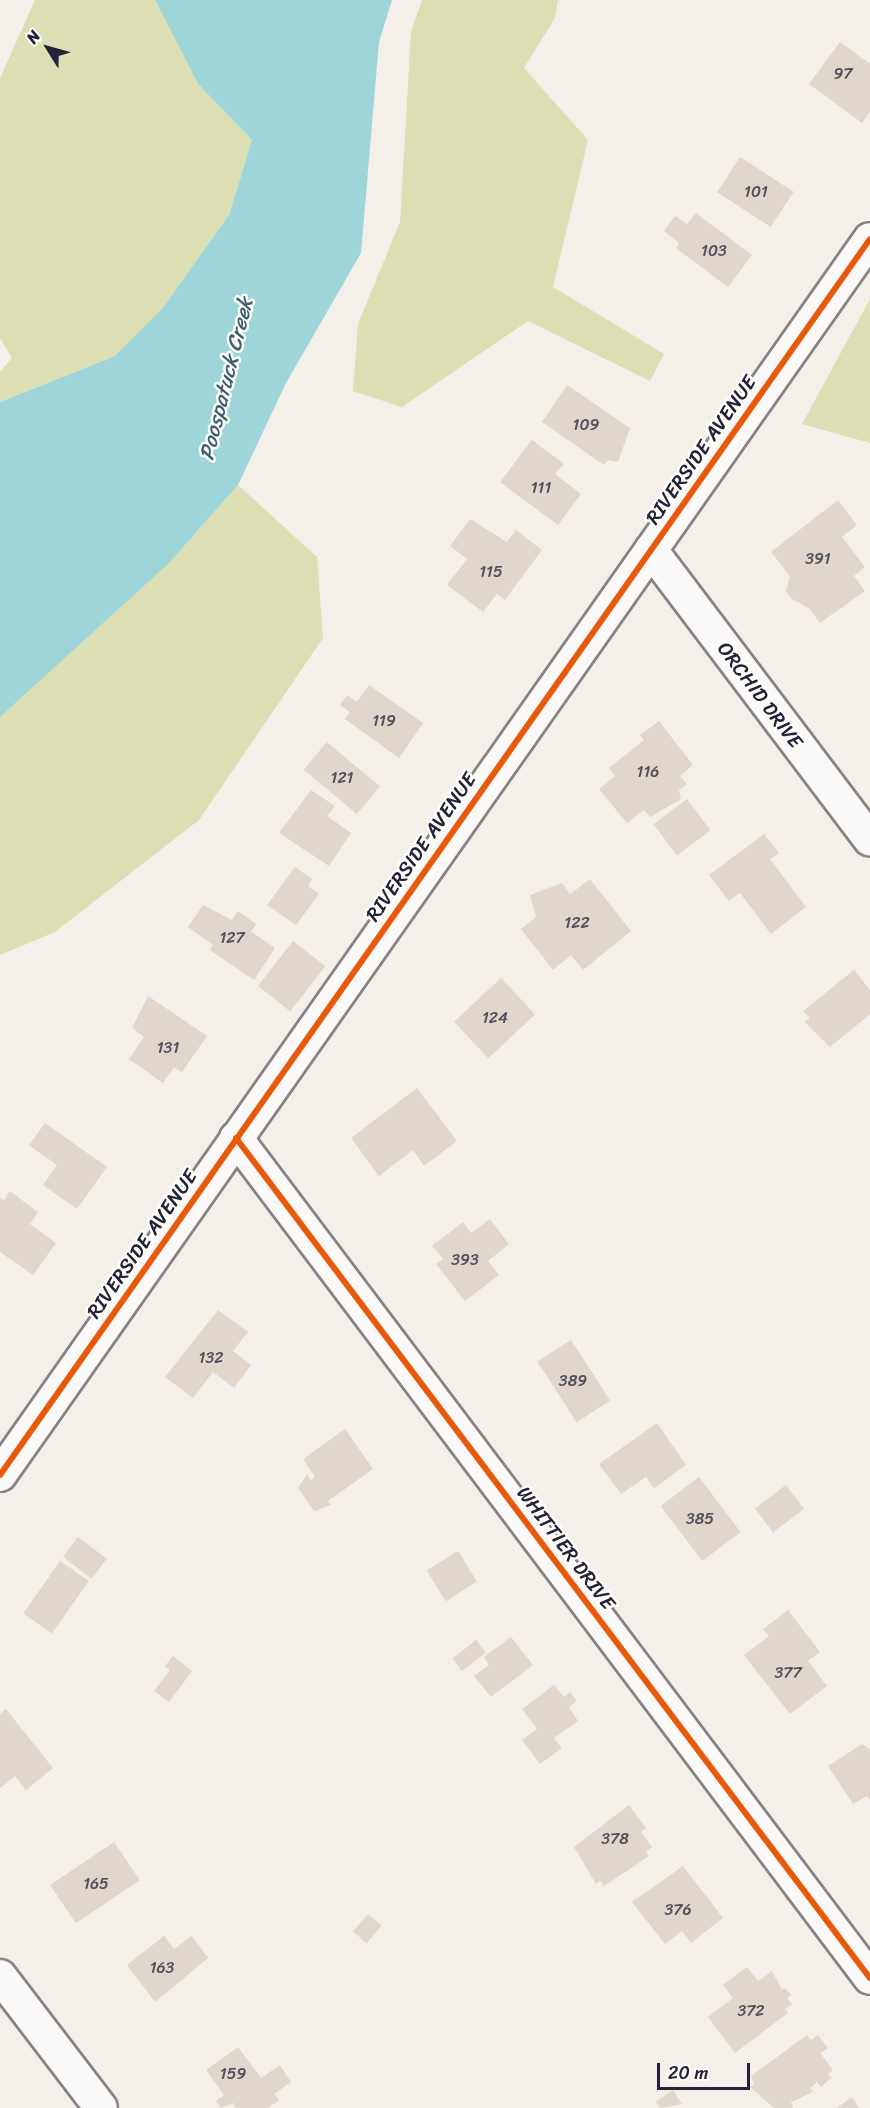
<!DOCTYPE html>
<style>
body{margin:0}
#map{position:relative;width:870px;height:2108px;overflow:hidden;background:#f4efe9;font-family:Sriracha,sans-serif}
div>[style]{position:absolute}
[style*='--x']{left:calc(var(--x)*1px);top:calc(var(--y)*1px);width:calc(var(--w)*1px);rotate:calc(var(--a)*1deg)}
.green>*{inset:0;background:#dbdfb3}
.water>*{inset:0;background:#9ed5d8}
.building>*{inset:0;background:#e0d6cb;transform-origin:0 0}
.roads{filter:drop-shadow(2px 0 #858385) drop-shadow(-2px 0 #858385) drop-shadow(0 2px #858385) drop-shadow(0 -2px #858385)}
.minor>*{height:32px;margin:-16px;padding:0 16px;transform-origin:16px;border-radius:16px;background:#faf9f7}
.cycleway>*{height:6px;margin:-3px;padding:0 3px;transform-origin:3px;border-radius:3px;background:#e8590c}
span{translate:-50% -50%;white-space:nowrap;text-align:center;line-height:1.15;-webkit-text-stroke:5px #fdfcf7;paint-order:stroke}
.number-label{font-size:16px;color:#524f5f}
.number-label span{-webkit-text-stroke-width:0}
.street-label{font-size:20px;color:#22223b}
.water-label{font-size:21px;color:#405d70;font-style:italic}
.north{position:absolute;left:18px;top:18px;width:60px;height:60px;-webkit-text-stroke:4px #fdfcf7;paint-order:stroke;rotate:307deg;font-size:16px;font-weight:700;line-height:24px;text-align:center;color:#22223b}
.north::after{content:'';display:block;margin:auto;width:21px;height:27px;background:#22223b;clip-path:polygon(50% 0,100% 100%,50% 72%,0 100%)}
.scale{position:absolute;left:657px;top:2063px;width:93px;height:27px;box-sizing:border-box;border:3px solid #22223b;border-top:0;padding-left:8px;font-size:18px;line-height:21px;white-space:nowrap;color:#22223b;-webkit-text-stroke:4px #fdfcf7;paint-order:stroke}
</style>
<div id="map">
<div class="green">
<div style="clip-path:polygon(35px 0,155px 0,198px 84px,252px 140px,229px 215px,162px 309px,115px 356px,0 402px,0 372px,12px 358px,0 338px,0 78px)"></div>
<div style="clip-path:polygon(422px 0,558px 0,555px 18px,524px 68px,588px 140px,553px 287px,664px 354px,650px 381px,528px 321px,402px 407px,353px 391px,358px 324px,400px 222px,411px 32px)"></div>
<div style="clip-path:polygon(870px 299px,870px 443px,802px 424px)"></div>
<div style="clip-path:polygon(238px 485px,317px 557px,323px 638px,199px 820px,55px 932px,0 955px,0 698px,170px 562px)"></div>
</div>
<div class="water">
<div style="clip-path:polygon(155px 0,392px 0,379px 42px,361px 253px,286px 383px,238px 485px,170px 562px,0 717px,0 402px,115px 356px,162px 309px,229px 215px,252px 140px,198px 84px)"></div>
</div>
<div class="building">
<div style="clip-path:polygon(840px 42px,870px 64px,870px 112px,862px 123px,809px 84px)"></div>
<div style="left:740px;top:157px;width:64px;height:42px;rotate:33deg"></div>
<div style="clip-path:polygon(696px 213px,752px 255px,728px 287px,676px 248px,679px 243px,664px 231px,675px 216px,687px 224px)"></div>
<div style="clip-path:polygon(567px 385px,630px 428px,618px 462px,608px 460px,604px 465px,542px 422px)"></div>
<div style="clip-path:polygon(532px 440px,564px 464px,555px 474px,581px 494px,558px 525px,500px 482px)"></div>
<div style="clip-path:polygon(838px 500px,857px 525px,842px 537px,865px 567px,854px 576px,865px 591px,820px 623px,809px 608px,792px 599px,786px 591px,790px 576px,771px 552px)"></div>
<div style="clip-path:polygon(470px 519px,507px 542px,516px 530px,542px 550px,505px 600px,497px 594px,483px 612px,447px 585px,467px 559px,450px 546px)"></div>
<div style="clip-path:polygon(369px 685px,423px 723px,399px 758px,345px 719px,350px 712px,340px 705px,347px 695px,357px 702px)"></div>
<div style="clip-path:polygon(659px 721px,693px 765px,680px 776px,687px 784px,679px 790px,681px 799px,650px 817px,644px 810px,627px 823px,599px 789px,615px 776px,609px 768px,644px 740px,640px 735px)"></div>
<div style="left:327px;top:742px;width:69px;height:36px;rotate:40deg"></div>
<div style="clip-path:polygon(311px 790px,335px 806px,327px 816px,351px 833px,329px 866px,279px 833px)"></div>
<div style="left:687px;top:799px;width:39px;height:42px;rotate:53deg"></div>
<div style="clip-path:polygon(764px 834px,779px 853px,770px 859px,806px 907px,771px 934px,740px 893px,729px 901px,709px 875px)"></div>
<div style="clip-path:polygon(295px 867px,312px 879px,308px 886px,319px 894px,296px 925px,267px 905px)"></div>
<div style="clip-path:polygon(590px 879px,631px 931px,583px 970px,571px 955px,553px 970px,521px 929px,536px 917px,530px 895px,562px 883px,570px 894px)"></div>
<div style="clip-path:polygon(203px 905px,232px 920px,238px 911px,256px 924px,251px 932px,275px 948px,254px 980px,210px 950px,213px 945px,188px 927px)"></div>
<div style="left:293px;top:941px;width:41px;height:57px;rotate:38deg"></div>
<div style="clip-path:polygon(854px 970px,870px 990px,870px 1014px,830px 1047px,805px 1022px,810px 1018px,803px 1011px)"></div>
<div style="left:501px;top:978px;width:50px;height:64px;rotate:47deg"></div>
<div style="clip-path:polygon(148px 996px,207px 1036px,182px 1072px,174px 1067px,163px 1083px,129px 1059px,144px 1037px,132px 1028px)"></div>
<div style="clip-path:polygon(417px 1088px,457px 1141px,424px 1166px,413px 1150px,379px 1176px,351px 1138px)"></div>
<div style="clip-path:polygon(45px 1123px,107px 1167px,77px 1209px,43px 1185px,57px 1165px,29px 1145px)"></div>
<div style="clip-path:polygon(10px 1191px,38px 1212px,30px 1224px,56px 1243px,33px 1275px,0 1252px,0 1197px,4px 1200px)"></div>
<div style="clip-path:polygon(490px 1219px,509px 1244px,488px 1261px,499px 1275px,465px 1301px,436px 1264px,443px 1259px,432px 1246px,463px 1222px,471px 1233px)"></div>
<div style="clip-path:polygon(218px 1310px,248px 1332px,233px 1351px,251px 1365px,234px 1388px,213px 1372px,193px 1398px,165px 1377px)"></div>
<div style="left:571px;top:1340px;width:72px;height:40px;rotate:57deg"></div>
<div style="clip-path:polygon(657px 1423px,686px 1465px,654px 1488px,646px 1477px,621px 1494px,599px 1464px)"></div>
<div style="clip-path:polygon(345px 1429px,373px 1469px,328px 1501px,331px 1505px,314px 1511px,298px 1488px,307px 1474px,311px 1480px,315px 1477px,303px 1459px)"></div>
<div style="left:699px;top:1477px;width:69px;height:48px;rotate:53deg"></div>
<div style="left:786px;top:1485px;width:30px;height:39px;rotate:53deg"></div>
<div style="left:78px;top:1537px;width:36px;height:25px;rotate:37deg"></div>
<div style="left:458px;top:1551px;width:36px;height:37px;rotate:58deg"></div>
<div style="left:60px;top:1561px;width:35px;height:64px;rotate:35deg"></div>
<div style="clip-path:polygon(788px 1610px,820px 1652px,808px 1661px,827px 1686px,790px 1714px,744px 1655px,769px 1636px,763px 1629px)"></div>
<div style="clip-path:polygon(511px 1637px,533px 1665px,491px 1697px,474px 1676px,489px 1665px,484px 1657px)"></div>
<div style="left:476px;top:1640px;width:16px;height:30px;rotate:52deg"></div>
<div style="clip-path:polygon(173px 1656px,192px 1671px,169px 1702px,154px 1691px,170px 1670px,165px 1666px)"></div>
<div style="clip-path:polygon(554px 1685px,564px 1697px,570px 1692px,577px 1701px,569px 1707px,578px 1721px,554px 1738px,562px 1748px,540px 1764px,522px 1740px,537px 1729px,522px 1709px)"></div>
<div style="clip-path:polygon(6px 1709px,53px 1768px,26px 1790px,15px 1776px,0 1788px,0 1714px)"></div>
<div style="clip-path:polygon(862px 1744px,870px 1750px,870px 1800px,867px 1796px,853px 1804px,828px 1766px)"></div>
<div style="clip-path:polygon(629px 1805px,646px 1828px,641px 1832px,652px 1847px,646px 1852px,649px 1856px,604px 1886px,600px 1881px,596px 1884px,574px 1847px)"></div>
<div style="left:114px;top:1842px;width:46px;height:77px;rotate:56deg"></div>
<div style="clip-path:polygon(683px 1866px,723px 1918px,691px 1943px,682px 1931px,665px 1944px,632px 1902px)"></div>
<div style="left:368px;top:1914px;width:18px;height:23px;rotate:41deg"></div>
<div style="clip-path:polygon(164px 1936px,174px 1949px,192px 1936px,208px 1958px,155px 2002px,127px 1965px)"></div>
<div style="clip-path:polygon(747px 1967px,758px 1981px,772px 1971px,782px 1990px,785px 1988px,791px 1995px,787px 1998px,792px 2004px,785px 2009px,788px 2013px,735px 2053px,708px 2017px,733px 1998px,723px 1985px)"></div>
<div style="clip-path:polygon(807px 2035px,811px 2040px,818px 2035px,828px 2048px,820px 2053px,833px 2070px,828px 2074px,831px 2078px,821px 2087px,817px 2082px,810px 2088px,813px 2092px,791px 2102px,793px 2108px,774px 2108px,750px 2087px,754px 2084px,751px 2076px)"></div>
<div style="clip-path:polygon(238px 2047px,261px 2078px,280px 2065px,291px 2082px,274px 2094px,279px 2100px,268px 2108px,236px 2108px,233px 2103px,221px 2108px,216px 2101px,224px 2095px,206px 2070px)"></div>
<div style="clip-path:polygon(673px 2090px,682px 2104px,660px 2108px,656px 2102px)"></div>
<div style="clip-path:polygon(852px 2097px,859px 2108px,837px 2108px)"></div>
</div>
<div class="roads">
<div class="minor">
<div style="--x:651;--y:550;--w:363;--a:52.9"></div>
<div style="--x:236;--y:1138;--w:1052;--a:52.96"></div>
<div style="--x:0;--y:1475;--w:1511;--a:-54.86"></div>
<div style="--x:0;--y:1976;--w:166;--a:52.6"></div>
</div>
</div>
<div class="cycleway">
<div style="--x:236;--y:1138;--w:1052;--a:52.96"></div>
<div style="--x:0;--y:1475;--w:1511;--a:-54.86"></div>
</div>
<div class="number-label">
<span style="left:843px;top:74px">97</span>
<span style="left:756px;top:192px">101</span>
<span style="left:714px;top:251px">103</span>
<span style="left:586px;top:425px">109</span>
<span style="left:541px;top:488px">111</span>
<span style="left:818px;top:559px">391</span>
<span style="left:491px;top:572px">115</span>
<span style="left:384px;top:721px">119</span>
<span style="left:648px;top:772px">116</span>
<span style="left:342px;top:778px">121</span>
<span style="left:577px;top:923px">122</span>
<span style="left:232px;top:938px">127</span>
<span style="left:495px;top:1018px">124</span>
<span style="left:168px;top:1048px">131</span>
<span style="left:465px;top:1260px">393</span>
<span style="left:211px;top:1358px">132</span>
<span style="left:573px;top:1381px">389</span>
<span style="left:700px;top:1519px">385</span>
<span style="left:788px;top:1673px">377</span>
<span style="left:615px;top:1839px">378</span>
<span style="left:96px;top:1884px">165</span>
<span style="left:678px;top:1910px">376</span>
<span style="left:162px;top:1968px">163</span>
<span style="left:751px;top:2011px">372</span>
<span style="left:233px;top:2074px">159</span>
</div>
<div class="street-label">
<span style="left:701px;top:450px;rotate:-55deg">RIVERSIDE AVENUE</span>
<span style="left:760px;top:695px;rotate:53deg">ORCHID DRIVE</span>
<span style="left:421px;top:847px;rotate:-55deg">RIVERSIDE AVENUE</span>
<span style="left:142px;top:1244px;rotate:-55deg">RIVERSIDE AVENUE</span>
<span style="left:566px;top:1548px;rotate:53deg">WHITTIER DRIVE</span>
</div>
<div class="water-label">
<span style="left:226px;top:379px;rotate:-76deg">Poospatuck Creek</span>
</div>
<div class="north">N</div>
<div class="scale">20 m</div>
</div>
